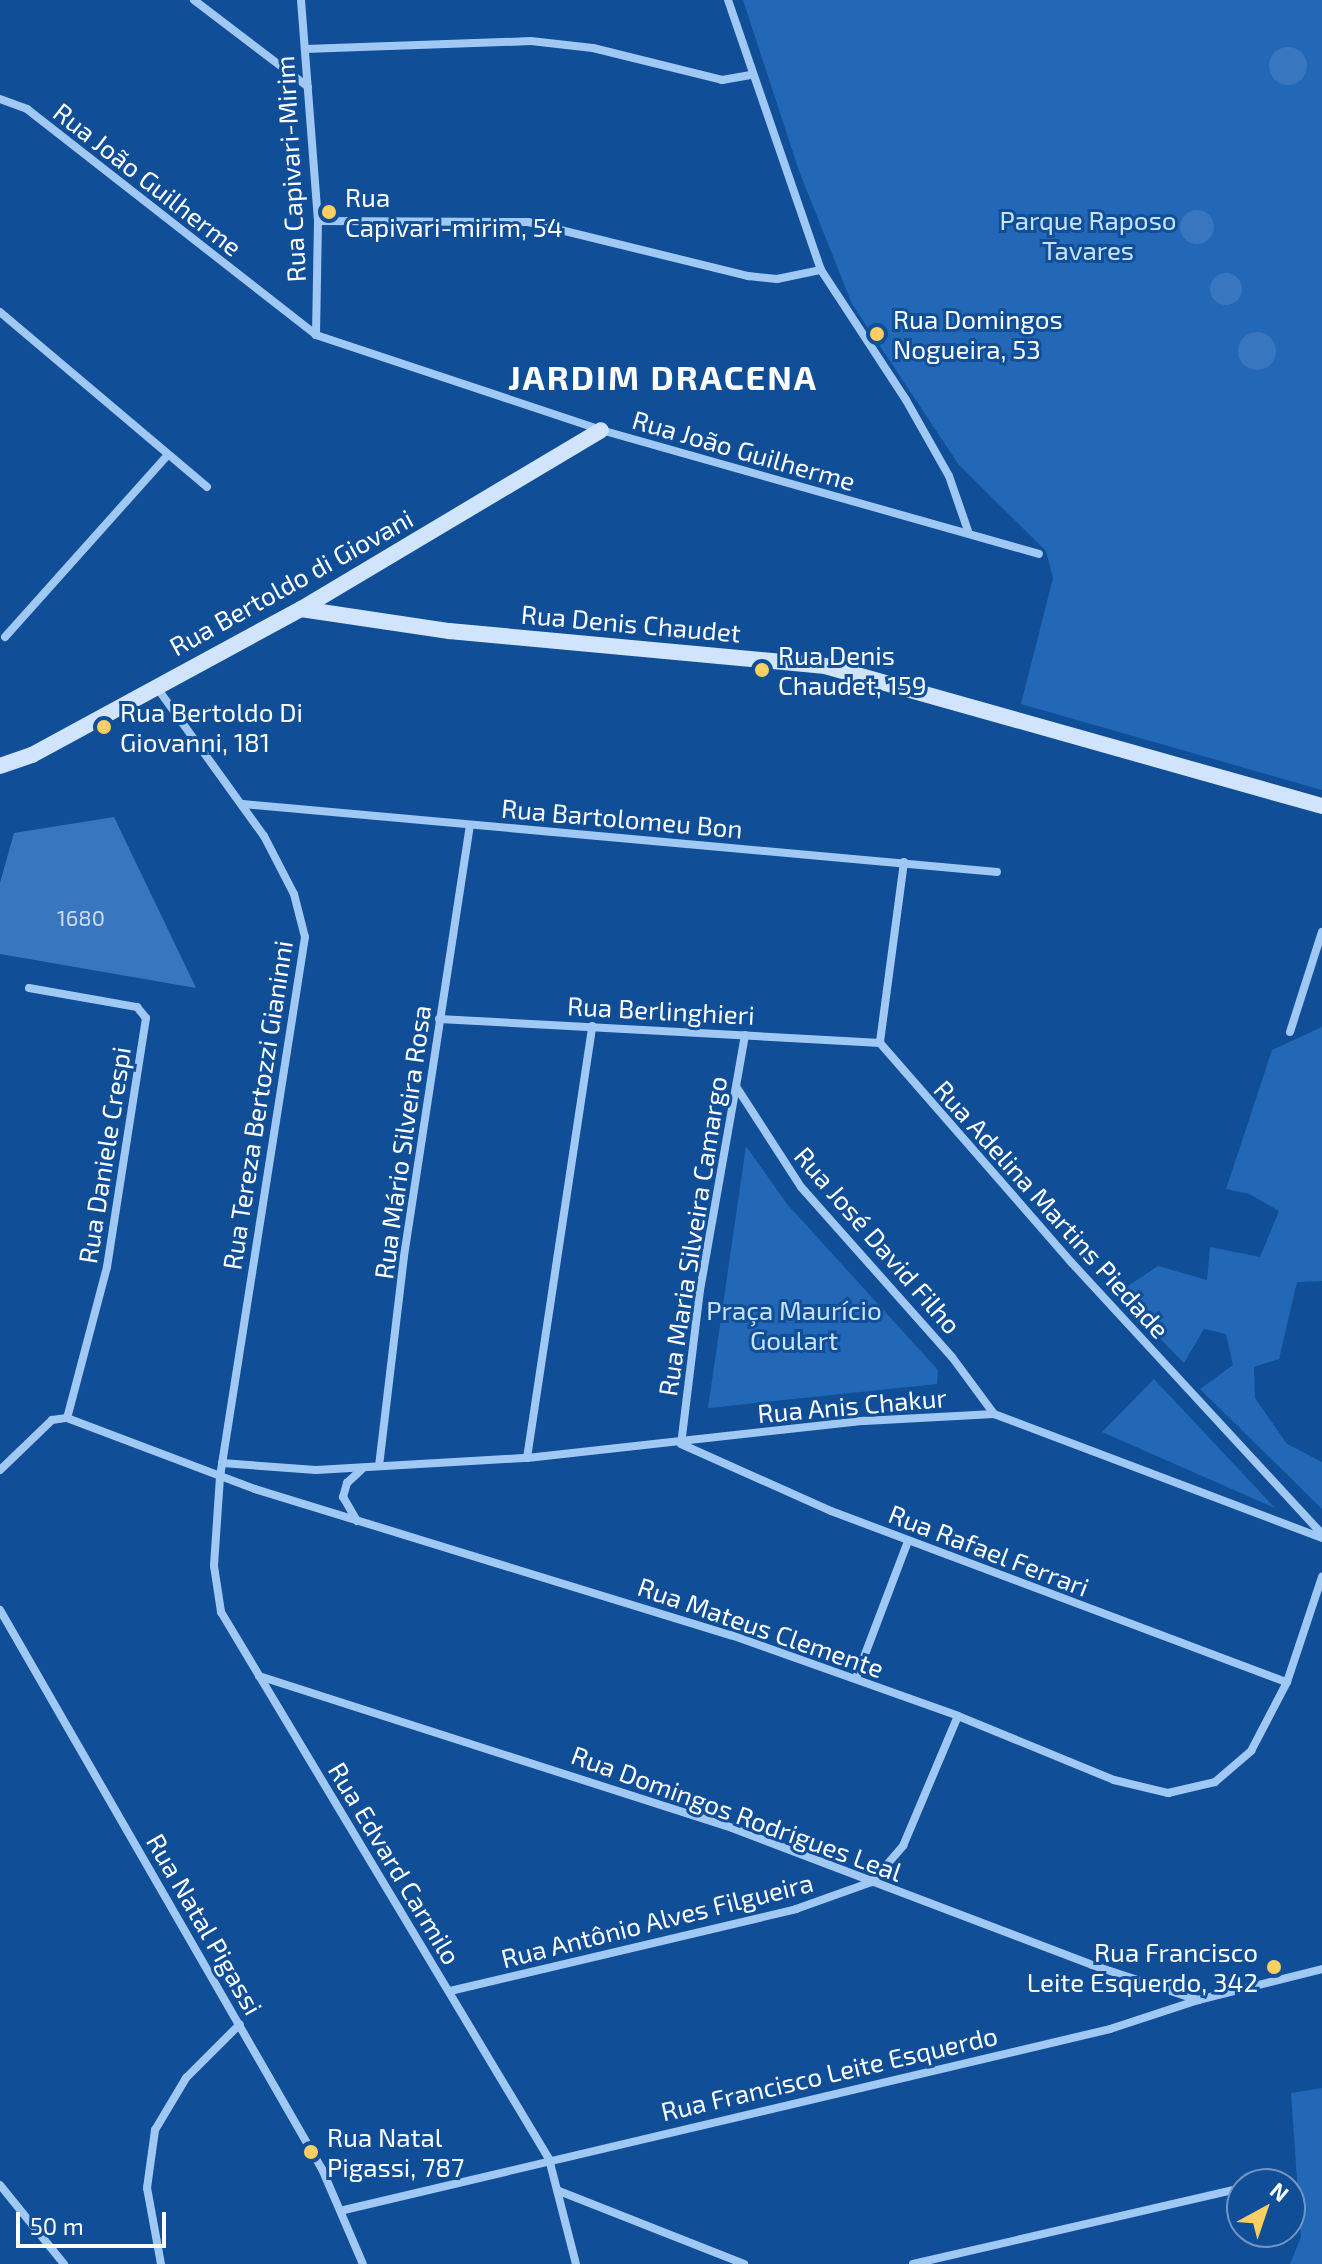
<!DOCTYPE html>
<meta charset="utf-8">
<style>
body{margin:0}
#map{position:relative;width:1322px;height:2264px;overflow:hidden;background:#104e97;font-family:"Exo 2",sans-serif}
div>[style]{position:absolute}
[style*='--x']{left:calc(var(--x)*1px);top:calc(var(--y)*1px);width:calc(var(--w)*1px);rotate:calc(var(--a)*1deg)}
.green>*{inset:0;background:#2268b7}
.building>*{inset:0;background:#3877c0}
.round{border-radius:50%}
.street>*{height:8px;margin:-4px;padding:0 4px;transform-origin:4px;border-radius:4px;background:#a0c8f4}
.secondary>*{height:16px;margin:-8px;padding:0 8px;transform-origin:8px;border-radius:8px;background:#d0e4fd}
.dots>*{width:22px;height:22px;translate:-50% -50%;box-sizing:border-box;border:4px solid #104e97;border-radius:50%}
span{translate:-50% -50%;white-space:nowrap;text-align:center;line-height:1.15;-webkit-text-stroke:6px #104e97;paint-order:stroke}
.number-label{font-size:22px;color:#cdddef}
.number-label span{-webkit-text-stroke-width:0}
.street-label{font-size:26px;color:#fff}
.poi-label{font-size:26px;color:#fff}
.left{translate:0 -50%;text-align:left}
.right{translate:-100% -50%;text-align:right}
.park-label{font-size:26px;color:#c8e2fe}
.district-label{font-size:34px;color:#fff;font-weight:700;letter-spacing:2px}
.north{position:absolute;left:1226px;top:2168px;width:80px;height:80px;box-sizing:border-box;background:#104e97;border:2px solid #7095c1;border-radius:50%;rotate:40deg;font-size:22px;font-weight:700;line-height:32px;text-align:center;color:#fff}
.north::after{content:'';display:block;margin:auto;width:28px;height:36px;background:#ffcf63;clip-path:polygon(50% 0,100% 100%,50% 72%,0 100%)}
.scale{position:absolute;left:16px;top:2212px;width:150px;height:36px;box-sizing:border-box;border:4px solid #fff;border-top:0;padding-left:10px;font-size:24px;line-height:28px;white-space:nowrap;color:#fff;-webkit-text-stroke:6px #104e97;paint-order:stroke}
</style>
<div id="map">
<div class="green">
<div style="clip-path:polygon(743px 0,1322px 0,1322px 790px,1021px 704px,1053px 578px,1046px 551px,959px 465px,852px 304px,799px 171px)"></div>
<div style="clip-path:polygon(1322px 1027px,1322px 1281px,1297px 1282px,1279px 1359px,1254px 1367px,1255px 1398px,1287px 1444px,1322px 1462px,1322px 1509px,1200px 1389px,1233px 1365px,1226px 1334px,1204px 1329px,1184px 1363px,1116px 1294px,1158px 1266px,1207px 1280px,1210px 1247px,1260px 1257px,1279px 1211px,1249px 1194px,1226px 1189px,1272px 1050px)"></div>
<div style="clip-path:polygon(746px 1146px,787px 1204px,938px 1370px,937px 1384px,708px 1408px)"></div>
<div style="clip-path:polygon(1154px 1379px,1275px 1508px,1102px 1432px)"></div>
<div style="clip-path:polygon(1322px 2088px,1322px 2264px,1290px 2264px,1301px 2237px,1291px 2093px)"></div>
</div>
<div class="building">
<div class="round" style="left:1269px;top:47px;width:38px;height:38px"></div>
<div class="round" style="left:1180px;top:210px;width:34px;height:34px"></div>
<div class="round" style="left:1210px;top:273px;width:32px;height:32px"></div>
<div class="round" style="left:1238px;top:332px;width:38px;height:38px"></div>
<div style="clip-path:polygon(114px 817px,196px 988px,0 954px,0 883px,14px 833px)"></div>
</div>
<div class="street">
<div style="--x:194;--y:0;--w:143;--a:37.3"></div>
<div style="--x:301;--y:0;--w:222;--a:85.6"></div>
<div style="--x:318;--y:221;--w:114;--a:91"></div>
<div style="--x:728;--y:0;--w:286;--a:71"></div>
<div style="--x:821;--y:270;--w:155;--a:56.8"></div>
<div style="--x:906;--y:400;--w:87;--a:60.5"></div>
<div style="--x:949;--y:476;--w:58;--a:70.9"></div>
<div style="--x:305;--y:49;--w:226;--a:-2"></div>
<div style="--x:531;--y:41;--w:62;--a:6.4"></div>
<div style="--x:593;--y:48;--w:133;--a:13.9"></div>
<div style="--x:722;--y:80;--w:29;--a:-10"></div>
<div style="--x:0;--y:99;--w:29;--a:20"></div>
<div style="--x:27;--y:109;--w:367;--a:38"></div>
<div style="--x:316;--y:335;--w:300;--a:18.4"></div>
<div style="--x:601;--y:430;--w:455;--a:15.8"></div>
<div style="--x:318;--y:221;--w:210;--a:0.3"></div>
<div style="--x:528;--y:222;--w:227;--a:13.8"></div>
<div style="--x:748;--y:276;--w:29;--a:6"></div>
<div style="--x:777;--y:279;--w:45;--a:-11.6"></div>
<div style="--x:0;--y:312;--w:271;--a:40.2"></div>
<div style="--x:5;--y:637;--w:244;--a:-48.2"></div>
<div style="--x:155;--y:685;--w:186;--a:54.2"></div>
<div style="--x:264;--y:836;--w:65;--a:62.7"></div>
<div style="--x:294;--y:894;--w:44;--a:75.7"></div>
<div style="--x:305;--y:937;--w:547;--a:98.95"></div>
<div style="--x:220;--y:1477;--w:89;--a:93.9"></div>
<div style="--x:214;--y:1566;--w:47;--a:81.3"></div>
<div style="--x:221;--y:1612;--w:638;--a:59.05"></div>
<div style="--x:549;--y:2159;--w:108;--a:75.6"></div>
<div style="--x:243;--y:804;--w:757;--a:5.15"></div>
<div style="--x:904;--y:862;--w:183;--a:97.6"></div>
<div style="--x:880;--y:1043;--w:291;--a:48.9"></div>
<div style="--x:1071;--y:1262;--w:370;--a:47.3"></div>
<div style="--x:29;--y:988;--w:110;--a:10"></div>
<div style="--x:137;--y:1007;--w:14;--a:51"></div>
<div style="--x:146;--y:1018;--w:252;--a:98.9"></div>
<div style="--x:107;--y:1267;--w:156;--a:104.8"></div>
<div style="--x:439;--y:1019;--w:442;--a:3.1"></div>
<div style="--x:1290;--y:1032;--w:105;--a:-72.3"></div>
<div style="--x:745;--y:1035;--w:259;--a:100"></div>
<div style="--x:700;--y:1290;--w:155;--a:97"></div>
<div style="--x:681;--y:1444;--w:164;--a:24.1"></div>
<div style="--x:831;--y:1511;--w:487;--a:20.6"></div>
<div style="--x:737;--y:1088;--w:118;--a:57.1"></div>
<div style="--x:801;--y:1187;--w:227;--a:48.4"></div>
<div style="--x:952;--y:1357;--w:71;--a:53.6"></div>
<div style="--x:527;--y:1458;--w:437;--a:-81.4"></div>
<div style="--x:222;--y:1463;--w:94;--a:4.3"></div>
<div style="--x:316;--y:1470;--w:211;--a:-3.3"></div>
<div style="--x:527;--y:1458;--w:339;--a:-6.3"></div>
<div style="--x:864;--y:1421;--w:130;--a:-3.1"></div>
<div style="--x:994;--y:1414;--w:351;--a:20.7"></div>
<div style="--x:379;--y:1466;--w:211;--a:-83.2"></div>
<div style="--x:404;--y:1256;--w:436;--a:-81.3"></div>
<div style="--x:0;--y:1470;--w:72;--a:-43.9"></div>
<div style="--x:52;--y:1420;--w:15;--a:-8"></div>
<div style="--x:67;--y:1418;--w:201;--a:20.7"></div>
<div style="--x:255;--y:1489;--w:498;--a:17.1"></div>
<div style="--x:731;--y:1635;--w:241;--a:19.6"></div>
<div style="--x:958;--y:1716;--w:169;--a:22.3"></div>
<div style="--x:1114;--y:1780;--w:56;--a:13.5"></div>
<div style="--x:1168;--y:1793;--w:48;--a:-13.2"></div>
<div style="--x:1215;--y:1782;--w:48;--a:-40.7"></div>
<div style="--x:1251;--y:1751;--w:78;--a:-62.4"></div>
<div style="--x:1287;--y:1682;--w:111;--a:-71.6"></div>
<div style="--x:357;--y:1521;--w:28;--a:-120"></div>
<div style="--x:343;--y:1497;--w:15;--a:-74"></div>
<div style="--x:347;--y:1483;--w:22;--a:-43"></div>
<div style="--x:0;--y:1610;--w:645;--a:60.06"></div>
<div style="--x:322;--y:2169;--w:103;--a:66.7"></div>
<div style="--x:259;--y:1676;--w:497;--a:17.8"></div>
<div style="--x:732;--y:1828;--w:385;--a:20.8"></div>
<div style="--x:1092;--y:1965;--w:112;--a:18.3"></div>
<div style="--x:856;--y:1678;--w:147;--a:-69.2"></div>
<div style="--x:450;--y:1991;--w:356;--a:-13.3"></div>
<div style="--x:796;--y:1909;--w:81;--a:-19.6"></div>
<div style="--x:872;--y:1882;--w:48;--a:-49.3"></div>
<div style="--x:903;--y:1846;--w:141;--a:-67.1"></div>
<div style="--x:0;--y:2185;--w:102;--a:51"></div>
<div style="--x:559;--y:2191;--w:199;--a:21.5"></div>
<div style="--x:344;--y:2210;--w:787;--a:-13.29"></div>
<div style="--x:1110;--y:2029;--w:93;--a:-18.2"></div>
<div style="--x:1198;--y:2000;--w:128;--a:-14"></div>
<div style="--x:161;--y:2264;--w:77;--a:-100.4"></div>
<div style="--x:147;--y:2188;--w:59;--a:-82.1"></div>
<div style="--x:155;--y:2130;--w:61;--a:-59.2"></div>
<div style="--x:186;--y:2078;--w:76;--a:-45"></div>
<div style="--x:913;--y:2264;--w:338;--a:-13"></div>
</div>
<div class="secondary">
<div style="--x:301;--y:609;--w:150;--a:8.5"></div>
<div style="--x:449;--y:631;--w:378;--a:5.3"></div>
<div style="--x:825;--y:666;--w:516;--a:15.73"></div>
<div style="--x:0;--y:766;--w:34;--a:-19"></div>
<div style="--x:32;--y:755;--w:306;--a:-28.5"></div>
<div style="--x:301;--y:609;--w:349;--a:-30.8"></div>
</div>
<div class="dots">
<div style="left:329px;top:212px;background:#ffcf63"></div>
<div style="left:877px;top:334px;background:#ffcf63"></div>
<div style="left:762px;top:670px;background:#ffcf63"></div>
<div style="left:104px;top:727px;background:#ffcf63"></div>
<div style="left:1274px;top:1967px;background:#ffcf63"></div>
<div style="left:311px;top:2152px;background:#ffcf63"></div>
</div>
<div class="number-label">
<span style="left:81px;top:918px">1680</span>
</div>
<div class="street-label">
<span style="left:290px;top:169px;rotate:-93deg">Rua Capivari-Mirim</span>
<span style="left:148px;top:179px;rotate:38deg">Rua João Guilherme</span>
<span style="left:744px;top:450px;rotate:16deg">Rua João Guilherme</span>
<span style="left:291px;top:582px;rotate:-29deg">Rua Bertoldo di Giovani</span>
<span style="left:631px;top:623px;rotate:5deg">Rua Denis Chaudet</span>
<span style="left:622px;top:818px;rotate:5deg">Rua Bartolomeu Bon</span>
<span style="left:661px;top:1010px;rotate:3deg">Rua Berlinghieri</span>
<span style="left:257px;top:1105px;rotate:-81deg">Rua Tereza Bertozzi Gianinni</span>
<span style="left:402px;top:1142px;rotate:-82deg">Rua Mário Silveira Rosa</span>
<span style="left:104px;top:1155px;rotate:-81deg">Rua Daniele Crespi</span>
<span style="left:1052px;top:1209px;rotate:48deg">Rua Adelina Martins Piedade</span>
<span style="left:692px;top:1236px;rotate:-81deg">Rua Maria Silveira Camargo</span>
<span style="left:878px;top:1240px;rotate:49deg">Rua José David Filho</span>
<span style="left:852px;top:1405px;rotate:-5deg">Rua Anis Chakur</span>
<span style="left:989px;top:1550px;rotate:21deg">Rua Rafael Ferrari</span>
<span style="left:761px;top:1627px;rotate:19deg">Rua Mateus Clemente</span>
<span style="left:737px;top:1813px;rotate:20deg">Rua Domingos Rodrigues Leal</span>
<span style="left:395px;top:1863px;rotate:59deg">Rua Edvard Carmilo</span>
<span style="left:657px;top:1920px;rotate:-14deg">Rua Antônio Alves Filgueira</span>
<span style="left:205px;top:1924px;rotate:60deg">Rua Natal Pigassi</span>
<span style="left:829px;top:2073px;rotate:-13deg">Rua Francisco Leite Esquerdo</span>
</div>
<div class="poi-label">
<span class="left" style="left:345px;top:212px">Rua<br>Capivari-mirim, 54</span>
<span class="left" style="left:893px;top:334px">Rua Domingos<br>Nogueira, 53</span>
<span class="left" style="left:778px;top:670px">Rua Denis<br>Chaudet, 159</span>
<span class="left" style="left:120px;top:727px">Rua Bertoldo Di<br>Giovanni, 181</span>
<span class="right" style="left:1258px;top:1967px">Rua Francisco<br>Leite Esquerdo, 342</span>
<span class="left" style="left:327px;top:2152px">Rua Natal<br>Pigassi, 787</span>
</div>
<div class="park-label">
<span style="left:1088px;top:235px">Parque Raposo<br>Tavares</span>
<span style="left:794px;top:1325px">Praça Maurício<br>Goulart</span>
</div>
<div class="district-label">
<span style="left:663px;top:377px">JARDIM DRACENA</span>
</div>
<div class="north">N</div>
<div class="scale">50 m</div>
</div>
